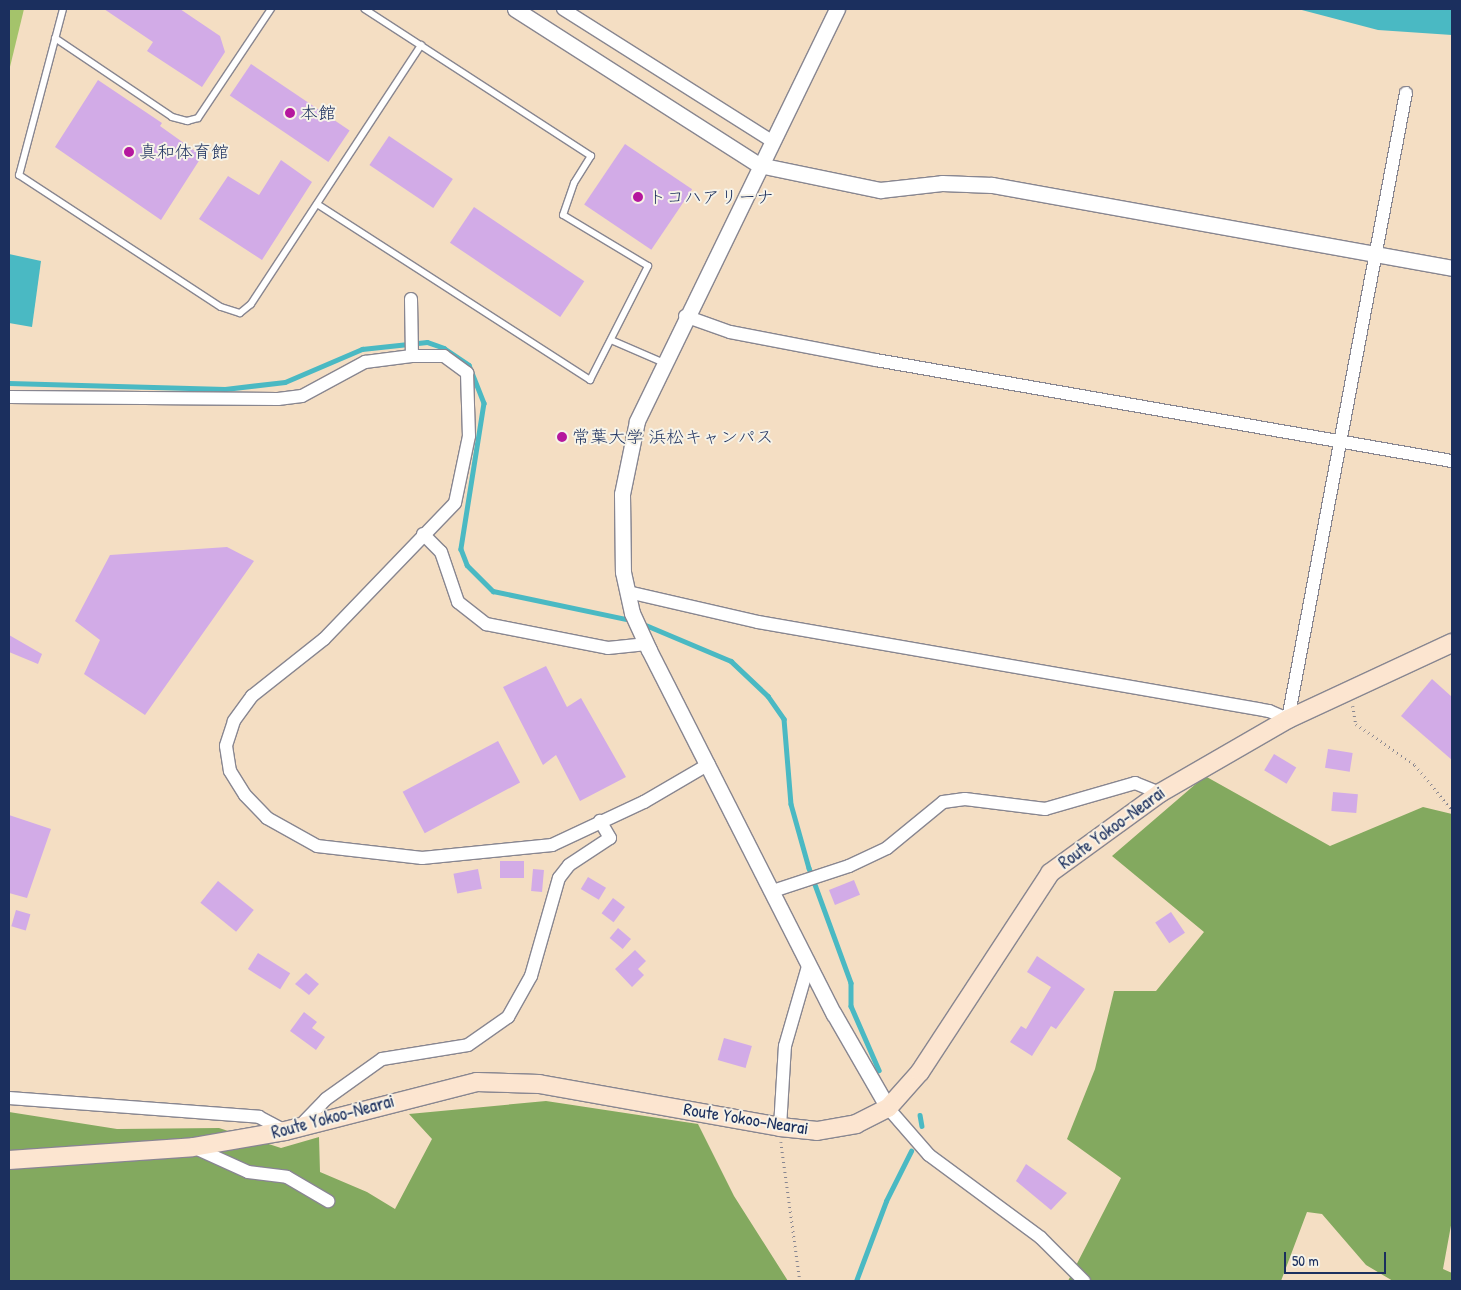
<!DOCTYPE html>
<meta charset="utf-8">
<style>
body{margin:0}
#map{position:relative;width:1461px;height:1290px;overflow:hidden;background:#f4dec3;font-family:"Patrick Hand","Klee One",sans-serif}
div>[style]{position:absolute}
[style*='--x']{left:calc(var(--x)*1px);top:calc(var(--y)*1px);width:calc(var(--w)*1px);rotate:calc(var(--a)*1deg)}
.green>*{inset:0;background:#a4c36b}
.forest>*{inset:0;background:#83a95f}
.water>*{inset:0;background:#4ab9c3}
.stream>*{height:4.5px;margin:-2.25px;padding:0 2.25px;transform-origin:2.25px;border-radius:2.25px;background:#4ab9c3}
.building>*{inset:0;background:#d2abe7;transform-origin:0 0}
.path>*{height:2.5px;margin-top:-1.25px;transform-origin:0;background:repeating-linear-gradient(90deg,#888690 0 1px,transparent 0 5px)}
.roads{filter:drop-shadow(1px 0 #888690) drop-shadow(-1px 0 #888690) drop-shadow(0 1px #888690) drop-shadow(0 -1px #888690)}
.service>*{height:6px;margin:-3px;padding:0 3px;transform-origin:3px;border-radius:3px;background:#fff}
.minor>*{height:12px;margin:-6px;padding:0 6px;transform-origin:6px;border-radius:6px;background:#fff}
.tertiary>*{height:15px;margin:-7.5px;padding:0 7.5px;transform-origin:7.5px;border-radius:7.5px;background:#fff}
.secondary>*{height:18px;margin:-9px;padding:0 9px;transform-origin:9px;border-radius:9px;background:#fce5d0}
.dots>*{width:14px;height:14px;translate:-50% -50%;box-sizing:border-box;border:2px solid #f7f3e8;border-radius:50%}
span{translate:-50% -50%;white-space:nowrap;text-align:center;line-height:1.15;-webkit-text-stroke:4px #f7f3e8;paint-order:stroke}
.poi-label{font-size:18px;color:#1b2f5e}
.left{translate:0 -50%;text-align:left}
.street-label{font-size:18px;color:#1b2f5e}
.frame{position:absolute;inset:0;border:10px solid #1b2f5e;pointer-events:none}
.scale{position:absolute;left:1284px;top:1252px;width:102px;height:22px;box-sizing:border-box;border:2px solid #1b2f5e;border-top:0;padding-left:6px;font-size:15px;line-height:18px;white-space:nowrap;color:#1b2f5e;-webkit-text-stroke:4px #f7f3e8;paint-order:stroke}
</style>
<div id="map">
<div class="green">
<div style="clip-path:polygon(9px 9px,24px 9px,9px 71px)"></div>
</div>
<div class="forest">
<div style="clip-path:polygon(1205px 776px,1330px 846px,1423px 807px,1452px 814px,1452px 1220px,1443px 1269px,1452px 1273px,1452px 1281px,1393px 1281px,1366px 1265px,1322px 1214px,1307px 1212px,1281px 1281px,1068px 1281px,1121px 1178px,1067px 1139px,1095px 1069px,1114px 991px,1156px 991px,1204px 932px,1112px 856px)"></div>
<div style="clip-path:polygon(546px 1101px,698px 1124px,734px 1196px,788px 1281px,9px 1281px,9px 1112px,117px 1129px,219px 1128px,281px 1148px,319px 1137px,320px 1172px,367px 1192px,395px 1209px,432px 1139px,409px 1114px)"></div>
</div>
<div class="water">
<div style="clip-path:polygon(1298px 9px,1452px 9px,1452px 35px,1378px 30px)"></div>
<div style="clip-path:polygon(9px 254px,41px 261px,32px 327px,9px 323px)"></div>
</div>
<div class="stream">
<div style="--x:9;--y:383;--w:216;--a:1.6"></div>
<div style="--x:225;--y:389;--w:60;--a:-6.7"></div>
<div style="--x:285;--y:382;--w:84;--a:-23.2"></div>
<div style="--x:362;--y:349;--w:65;--a:-6.1"></div>
<div style="--x:427;--y:342;--w:18;--a:19"></div>
<div style="--x:444;--y:348;--w:30;--a:34"></div>
<div style="--x:469;--y:365;--w:41;--a:68.5"></div>
<div style="--x:484;--y:403;--w:148;--a:99"></div>
<div style="--x:461;--y:549;--w:17;--a:69"></div>
<div style="--x:467;--y:565;--w:37;--a:45"></div>
<div style="--x:493;--y:591;--w:141;--a:11.9"></div>
<div style="--x:641;--y:623;--w:98;--a:22.9"></div>
<div style="--x:731;--y:661;--w:51;--a:43.4"></div>
<div style="--x:768;--y:696;--w:28;--a:55"></div>
<div style="--x:784;--y:719;--w:85;--a:85.3"></div>
<div style="--x:791;--y:804;--w:66;--a:74.3"></div>
<div style="--x:809;--y:868;--w:122;--a:69.9"></div>
<div style="--x:851;--y:983;--w:23;--a:90"></div>
<div style="--x:851;--y:1006;--w:70;--a:66.4"></div>
<div style="--x:920;--y:1115;--w:11;--a:80"></div>
<div style="--x:856;--y:1281;--w:85;--a:-69.4"></div>
<div style="--x:886;--y:1201;--w:56;--a:-63.4"></div>
</div>
<div class="building">
<div style="clip-path:polygon(104px 9px,180px 9px,220px 36px,225px 52px,202px 87px,147px 51px,153px 42px)"></div>
<div style="left:251px;top:64px;width:119px;height:38px;rotate:34deg"></div>
<div style="clip-path:polygon(98px 80px,162px 123px,160px 126px,202px 156px,161px 220px,55px 147px)"></div>
<div style="left:389px;top:136px;width:77px;height:35px;rotate:34deg"></div>
<div style="left:625px;top:144px;width:81px;height:73px;rotate:34deg"></div>
<div style="clip-path:polygon(281px 160px,312px 182px,262px 260px,199px 219px,228px 176px,259px 195px)"></div>
<div style="left:474px;top:207px;width:133px;height:43px;rotate:34deg"></div>
<div style="clip-path:polygon(227px 547px,254px 561px,145px 715px,84px 674px,100px 640px,75px 621px,110px 555px)"></div>
<div style="clip-path:polygon(9px 635px,42px 654px,38px 664px,9px 652px)"></div>
<div style="clip-path:polygon(546px 666px,567px 707px,581px 698px,626px 777px,580px 801px,556px 755px,543px 765px,503px 687px)"></div>
<div style="clip-path:polygon(1432px 679px,1452px 697px,1452px 760px,1401px 716px)"></div>
<div style="left:498px;top:741px;width:47px;height:108px;rotate:62deg"></div>
<div style="left:1328px;top:749px;width:25px;height:19px;rotate:9deg"></div>
<div style="left:1274px;top:754px;width:26px;height:19px;rotate:31deg"></div>
<div style="left:1333px;top:792px;width:25px;height:19px;rotate:5deg"></div>
<div style="clip-path:polygon(9px 815px,51px 829px,27px 898px,9px 893px)"></div>
<div style="left:500px;top:861px;width:24px;height:17px"></div>
<div style="left:478px;top:869px;width:20px;height:25px;rotate:79deg"></div>
<div style="left:533px;top:869px;width:11px;height:22px;rotate:5deg"></div>
<div style="left:588px;top:877px;width:21px;height:14px;rotate:31deg"></div>
<div style="left:854px;top:880px;width:16px;height:27px;rotate:68deg"></div>
<div style="left:218px;top:881px;width:46px;height:28px;rotate:39deg"></div>
<div style="left:613px;top:898px;width:15px;height:19px;rotate:37deg"></div>
<div style="left:16px;top:910px;width:15px;height:17px;rotate:16deg"></div>
<div style="left:1171px;top:912px;width:25px;height:19px;rotate:56deg"></div>
<div style="left:618px;top:928px;width:17px;height:13px;rotate:40deg"></div>
<div style="clip-path:polygon(635px 950px,646px 961px,638px 969px,644px 975px,632px 987px,615px 969px)"></div>
<div style="left:258px;top:953px;width:38px;height:19px;rotate:32deg"></div>
<div style="clip-path:polygon(1037px 956px,1085px 989px,1056px 1029px,1051px 1026px,1032px 1056px,1010px 1042px,1021px 1026px,1026px 1029px,1051px 987px,1027px 972px)"></div>
<div style="clip-path:polygon(306px 973px,319px 984px,309px 995px,295px 984px)"></div>
<div style="clip-path:polygon(304px 1012px,317px 1022px,312px 1028px,325px 1037px,316px 1050px,290px 1031px)"></div>
<div style="left:724px;top:1038px;width:29px;height:23px;rotate:16deg"></div>
<div style="clip-path:polygon(1026px 1164px,1067px 1193px,1051px 1210px,1016px 1181px)"></div>
</div>
<div class="path">
<div style="--x:1353;--y:706;--w:18;--a:81"></div>
<div style="--x:1356;--y:724;--w:72;--a:34.8"></div>
<div style="--x:1415;--y:765;--w:58;--a:50.6"></div>
<div style="--x:781;--y:1142;--w:140;--a:82.2"></div>
</div>
<div class="roads">
<div class="service">
<div style="--x:63;--y:9;--w:172;--a:104.8"></div>
<div style="--x:19;--y:175;--w:241;--a:33.2"></div>
<div style="--x:221;--y:307;--w:20;--a:18"></div>
<div style="--x:240;--y:313;--w:14;--a:-39"></div>
<div style="--x:251;--y:304;--w:310;--a:-56.7"></div>
<div style="--x:55;--y:38;--w:141;--a:34"></div>
<div style="--x:172;--y:117;--w:16;--a:15"></div>
<div style="--x:187;--y:121;--w:11;--a:-15"></div>
<div style="--x:198;--y:118;--w:131;--a:-56.2"></div>
<div style="--x:317;--y:204;--w:325;--a:32.8"></div>
<div style="--x:590;--y:380;--w:128;--a:-63"></div>
<div style="--x:648;--y:266;--w:99;--a:-149"></div>
<div style="--x:563;--y:215;--w:34;--a:-71"></div>
<div style="--x:574;--y:183;--w:32;--a:-58"></div>
<div style="--x:591;--y:156;--w:270;--a:-147"></div>
<div style="--x:611;--y:340;--w:56;--a:23.3"></div>
</div>
<div class="minor">
<div style="--x:563;--y:9;--w:247;--a:32.3"></div>
<div style="--x:411;--y:299;--w:57;--a:89"></div>
<div style="--x:412;--y:356;--w:32;--a:0"></div>
<div style="--x:444;--y:356;--w:29;--a:36"></div>
<div style="--x:467;--y:373;--w:63;--a:88.2"></div>
<div style="--x:469;--y:436;--w:68;--a:101.8"></div>
<div style="--x:455;--y:503;--w:189;--a:133.9"></div>
<div style="--x:324;--y:639;--w:92;--a:141.6"></div>
<div style="--x:252;--y:696;--w:31;--a:126"></div>
<div style="--x:234;--y:721;--w:26;--a:108"></div>
<div style="--x:226;--y:746;--w:25;--a:81"></div>
<div style="--x:230;--y:771;--w:28;--a:58"></div>
<div style="--x:245;--y:795;--w:32;--a:46"></div>
<div style="--x:267;--y:818;--w:57;--a:29.2"></div>
<div style="--x:317;--y:846;--w:106;--a:6.5"></div>
<div style="--x:422;--y:858;--w:131;--a:-5.7"></div>
<div style="--x:552;--y:845;--w:102;--a:-25.1"></div>
<div style="--x:644;--y:802;--w:75;--a:-30.3"></div>
<div style="--x:685;--y:316;--w:48;--a:19.6"></div>
<div style="--x:730;--y:332;--w:149;--a:10.9"></div>
<div style="--x:876;--y:360;--w:585;--a:9.95"></div>
<div style="--x:9;--y:397;--w:269;--a:0.4"></div>
<div style="--x:278;--y:399;--w:24;--a:-7"></div>
<div style="--x:302;--y:396;--w:72;--a:-28.4"></div>
<div style="--x:365;--y:362;--w:47;--a:-7.3"></div>
<div style="--x:423;--y:534;--w:25;--a:45"></div>
<div style="--x:441;--y:552;--w:53;--a:71.2"></div>
<div style="--x:458;--y:602;--w:36;--a:38"></div>
<div style="--x:486;--y:624;--w:124;--a:11.1"></div>
<div style="--x:608;--y:648;--w:39;--a:-6"></div>
<div style="--x:628;--y:592;--w:133;--a:13"></div>
<div style="--x:758;--y:622;--w:519;--a:9.88"></div>
<div style="--x:1269;--y:711;--w:21;--a:23"></div>
<div style="--x:1288;--y:719;--w:637;--a:-79.33"></div>
<div style="--x:773;--y:891;--w:80;--a:-18.2"></div>
<div style="--x:849;--y:866;--w:42;--a:-25.3"></div>
<div style="--x:887;--y:848;--w:72;--a:-39.4"></div>
<div style="--x:943;--y:802;--w:22;--a:-8"></div>
<div style="--x:965;--y:799;--w:81;--a:7.1"></div>
<div style="--x:1045;--y:809;--w:94;--a:-16.1"></div>
<div style="--x:1135;--y:783;--w:27;--a:22"></div>
<div style="--x:9;--y:1098;--w:251;--a:4.3"></div>
<div style="--x:259;--y:1117;--w:30;--a:28"></div>
<div style="--x:888;--y:1108;--w:62;--a:48.9"></div>
<div style="--x:929;--y:1155;--w:139;--a:36.5"></div>
<div style="--x:1041;--y:1238;--w:61;--a:45"></div>
<div style="--x:300;--y:1126;--w:37;--a:-46"></div>
<div style="--x:326;--y:1099;--w:69;--a:-35.5"></div>
<div style="--x:382;--y:1059;--w:87;--a:-9.2"></div>
<div style="--x:468;--y:1045;--w:49;--a:-35"></div>
<div style="--x:508;--y:1017;--w:47;--a:-60.7"></div>
<div style="--x:531;--y:976;--w:102;--a:-74.1"></div>
<div style="--x:559;--y:878;--w:16;--a:-52"></div>
<div style="--x:569;--y:865;--w:49;--a:-33.4"></div>
<div style="--x:610;--y:838;--w:20;--a:-120"></div>
<div style="--x:780;--y:1127;--w:81;--a:-86.5"></div>
<div style="--x:785;--y:1046;--w:86;--a:-73.9"></div>
<div style="--x:193;--y:1147;--w:60;--a:24.4"></div>
<div style="--x:248;--y:1172;--w:39;--a:7"></div>
<div style="--x:287;--y:1177;--w:48;--a:30.3"></div>
</div>
<div class="tertiary">
<div style="--x:515;--y:9;--w:290;--a:32.6"></div>
<div style="--x:759;--y:165;--w:124;--a:11.7"></div>
<div style="--x:880;--y:190;--w:62;--a:-6.4"></div>
<div style="--x:942;--y:183;--w:50;--a:2.3"></div>
<div style="--x:992;--y:185;--w:467;--a:10.2"></div>
<div style="--x:837;--y:9;--w:458;--a:115.9"></div>
<div style="--x:637;--y:421;--w:75;--a:101.6"></div>
<div style="--x:622;--y:494;--w:78;--a:89.3"></div>
<div style="--x:623;--y:572;--w:42;--a:77.6"></div>
<div style="--x:632;--y:613;--w:41;--a:65.3"></div>
<div style="--x:649;--y:650;--w:408;--a:63.1"></div>
<div style="--x:834;--y:1014;--w:108;--a:60.1"></div>
</div>
<div class="secondary">
<div style="--x:9;--y:1160;--w:184;--a:-4"></div>
<div style="--x:193;--y:1147;--w:93;--a:-9.9"></div>
<div style="--x:285;--y:1131;--w:198;--a:-14.3"></div>
<div style="--x:477;--y:1082;--w:62;--a:1.8"></div>
<div style="--x:539;--y:1084;--w:245;--a:10.1"></div>
<div style="--x:780;--y:1127;--w:37;--a:6"></div>
<div style="--x:817;--y:1131;--w:40;--a:-10"></div>
<div style="--x:856;--y:1124;--w:36;--a:-27"></div>
<div style="--x:888;--y:1108;--w:48;--a:-48.4"></div>
<div style="--x:920;--y:1072;--w:238;--a:-56.8"></div>
<div style="--x:1050;--y:873;--w:136;--a:-36"></div>
<div style="--x:1160;--y:793;--w:148;--a:-30"></div>
<div style="--x:1288;--y:719;--w:181;--a:-24.9"></div>
</div>
</div>
<div class="dots">
<div style="left:290px;top:113px;background:#b5179e"></div>
<div style="left:129px;top:152px;background:#b5179e"></div>
<div style="left:638px;top:197px;background:#b5179e"></div>
<div style="left:562px;top:437px;background:#b5179e"></div>
</div>
<div class="poi-label">
<span class="left" style="left:300px;top:113px">本館</span>
<span class="left" style="left:139px;top:152px">真和体育館</span>
<span class="left" style="left:648px;top:197px">トコハアリーナ</span>
<span class="left" style="left:572px;top:437px">常葉大学 浜松キャンパス</span>
</div>
<div class="street-label">
<span style="left:1112px;top:828px;rotate:-36deg">Route Yokoo-Nearai</span>
<span style="left:333px;top:1117px;rotate:-15deg">Route Yokoo-Nearai</span>
<span style="left:746px;top:1119px;rotate:9deg">Route Yokoo-Nearai</span>
</div>
<div class="frame"></div>
<div class="scale">50 m</div>
</div>
